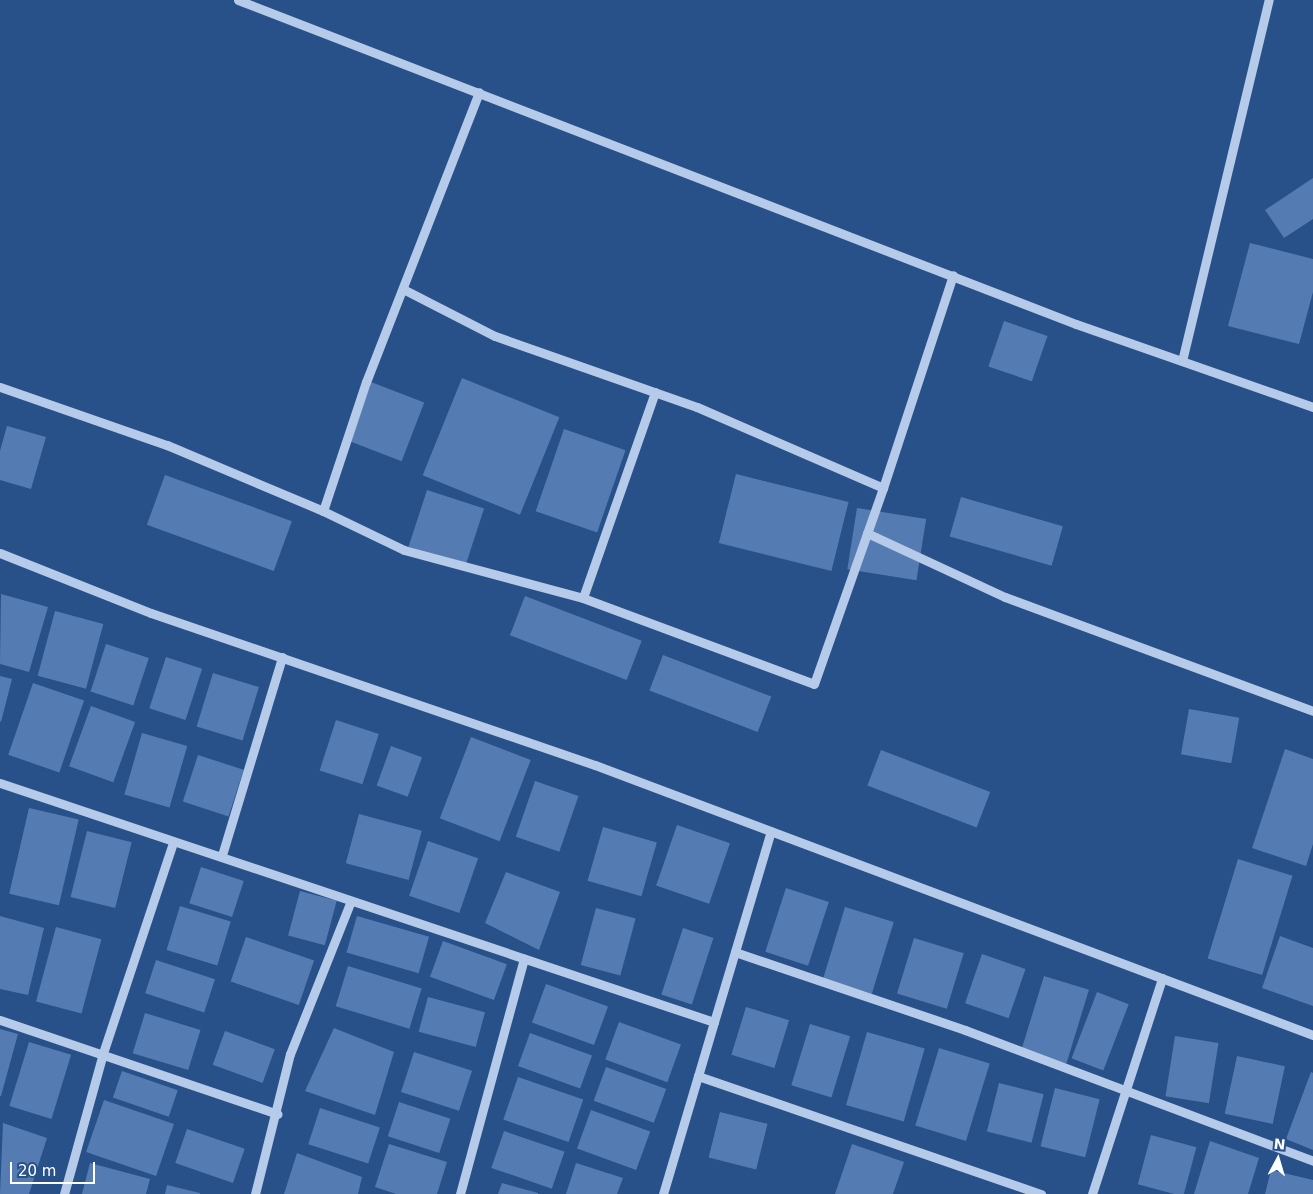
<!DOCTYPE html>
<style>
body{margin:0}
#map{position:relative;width:1313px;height:1194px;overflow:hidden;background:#285089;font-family:"DejaVu Sans",sans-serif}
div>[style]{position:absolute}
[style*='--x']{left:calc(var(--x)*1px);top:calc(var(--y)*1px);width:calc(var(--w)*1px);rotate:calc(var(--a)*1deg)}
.building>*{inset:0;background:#557cb2;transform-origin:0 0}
.minor>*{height:9px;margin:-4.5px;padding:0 4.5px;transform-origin:4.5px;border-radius:4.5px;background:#b5cbe9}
span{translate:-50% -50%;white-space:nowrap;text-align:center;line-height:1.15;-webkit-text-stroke:4px #285089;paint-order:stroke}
.north{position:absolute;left:1253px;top:1134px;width:50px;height:50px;-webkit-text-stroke:4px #285089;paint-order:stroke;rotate:6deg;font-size:14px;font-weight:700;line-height:20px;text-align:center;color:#fff}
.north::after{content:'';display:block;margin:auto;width:18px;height:22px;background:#fff;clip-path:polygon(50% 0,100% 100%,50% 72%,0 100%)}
.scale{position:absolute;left:10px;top:1162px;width:85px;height:22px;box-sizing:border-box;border:2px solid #fff;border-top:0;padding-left:6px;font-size:15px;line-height:18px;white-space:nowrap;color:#fff;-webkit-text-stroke:4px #285089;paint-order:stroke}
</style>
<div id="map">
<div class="building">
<div style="clip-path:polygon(1313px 178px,1313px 219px,1284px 238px,1265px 210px)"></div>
<div style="clip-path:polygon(1250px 243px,1313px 259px,1313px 292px,1299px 344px,1228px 326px)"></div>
<div style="left:1004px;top:321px;width:46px;height:48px;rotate:19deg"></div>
<div style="left:462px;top:378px;width:105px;height:105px;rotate:22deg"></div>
<div style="left:371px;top:382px;width:57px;height:63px;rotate:21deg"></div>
<div style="clip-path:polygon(7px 426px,46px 437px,31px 489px,0 480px,0 451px)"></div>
<div style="left:564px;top:429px;width:65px;height:87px;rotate:19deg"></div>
<div style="left:736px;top:474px;width:116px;height:71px;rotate:14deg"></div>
<div style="left:165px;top:475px;width:135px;height:53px;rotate:20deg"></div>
<div style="left:427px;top:490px;width:60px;height:60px;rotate:18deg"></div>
<div style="left:961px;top:497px;width:106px;height:41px;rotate:16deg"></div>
<div style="left:857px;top:508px;width:70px;height:62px;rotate:9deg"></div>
<div style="clip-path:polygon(1px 594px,48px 607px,29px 672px,0 664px)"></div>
<div style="left:525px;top:596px;width:125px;height:42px;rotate:21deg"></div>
<div style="left:55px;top:611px;width:50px;height:67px;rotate:15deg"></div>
<div style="left:106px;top:644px;width:45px;height:50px;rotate:18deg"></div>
<div style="left:663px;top:655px;width:116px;height:38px;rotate:21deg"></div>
<div style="left:166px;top:657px;width:38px;height:54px;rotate:18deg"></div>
<div style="left:213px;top:673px;width:48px;height:56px;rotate:17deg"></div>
<div style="clip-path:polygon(0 676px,12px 679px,1px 722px,0 721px)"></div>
<div style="left:33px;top:683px;width:54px;height:76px;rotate:19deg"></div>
<div style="left:91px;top:706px;width:47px;height:64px;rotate:20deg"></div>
<div style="left:1189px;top:709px;width:51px;height:46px;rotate:10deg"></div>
<div style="left:336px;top:720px;width:45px;height:53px;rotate:18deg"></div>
<div style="left:142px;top:733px;width:47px;height:64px;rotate:16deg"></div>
<div style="left:471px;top:737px;width:64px;height:87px;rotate:21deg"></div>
<div style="left:391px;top:746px;width:33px;height:42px;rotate:20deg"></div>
<div style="clip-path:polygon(1285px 749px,1313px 759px,1313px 844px,1306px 866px,1252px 848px)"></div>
<div style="left:881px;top:750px;width:117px;height:38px;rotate:21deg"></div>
<div style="left:198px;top:755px;width:48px;height:49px;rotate:18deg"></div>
<div style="left:535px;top:781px;width:46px;height:59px;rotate:19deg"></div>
<div style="left:29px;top:808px;width:51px;height:88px;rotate:13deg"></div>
<div style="left:359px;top:814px;width:65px;height:51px;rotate:15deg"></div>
<div style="left:677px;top:825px;width:56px;height:64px;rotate:19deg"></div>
<div style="left:603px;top:827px;width:56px;height:56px;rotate:16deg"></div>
<div style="left:87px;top:831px;width:46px;height:68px;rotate:14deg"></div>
<div style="left:428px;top:841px;width:53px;height:58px;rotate:19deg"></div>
<div style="left:1238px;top:859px;width:57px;height:104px;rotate:17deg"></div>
<div style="left:201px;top:867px;width:45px;height:38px;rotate:18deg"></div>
<div style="clip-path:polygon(506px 872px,560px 892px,539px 950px,485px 923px)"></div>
<div style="left:786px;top:888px;width:45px;height:67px;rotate:18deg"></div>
<div style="left:300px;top:891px;width:38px;height:46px;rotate:15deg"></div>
<div style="left:180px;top:906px;width:53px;height:46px;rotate:17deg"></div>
<div style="left:845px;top:907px;width:51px;height:75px;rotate:17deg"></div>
<div style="left:596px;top:908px;width:41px;height:59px;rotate:15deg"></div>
<div style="clip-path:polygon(0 916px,44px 928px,28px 995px,0 989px)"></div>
<div style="left:357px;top:916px;width:75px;height:38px;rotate:16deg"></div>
<div style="left:56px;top:927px;width:47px;height:77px;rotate:15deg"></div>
<div style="left:683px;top:928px;width:32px;height:70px;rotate:18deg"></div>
<div style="clip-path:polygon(1280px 936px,1313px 948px,1313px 1006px,1262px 988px)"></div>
<div style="left:246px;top:937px;width:72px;height:47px;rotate:19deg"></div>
<div style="left:914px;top:938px;width:52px;height:58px;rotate:17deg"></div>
<div style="left:443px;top:941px;width:68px;height:38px;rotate:20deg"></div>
<div style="left:982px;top:954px;width:46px;height:52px;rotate:19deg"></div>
<div style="left:156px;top:960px;width:62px;height:35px;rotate:18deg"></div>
<div style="left:348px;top:966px;width:77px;height:42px;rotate:17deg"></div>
<div style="left:1044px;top:976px;width:47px;height:77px;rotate:17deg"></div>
<div style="left:546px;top:984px;width:66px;height:41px;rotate:20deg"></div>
<div style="left:1097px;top:992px;width:34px;height:71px;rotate:21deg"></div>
<div style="left:428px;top:997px;width:59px;height:36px;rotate:15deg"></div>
<div style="left:746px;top:1007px;width:45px;height:50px;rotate:17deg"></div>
<div style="left:145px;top:1013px;width:58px;height:42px;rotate:17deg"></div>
<div style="left:619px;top:1022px;width:66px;height:40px;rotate:20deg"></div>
<div style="left:810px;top:1024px;width:42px;height:64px;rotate:17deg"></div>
<div style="clip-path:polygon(334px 1028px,394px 1052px,375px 1115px,305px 1091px)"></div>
<div style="clip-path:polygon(0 1029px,18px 1034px,1px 1096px,0 1096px)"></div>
<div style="left:225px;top:1031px;width:53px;height:36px;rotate:20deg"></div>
<div style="left:867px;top:1032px;width:60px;height:76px;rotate:16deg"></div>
<div style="left:530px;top:1033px;width:66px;height:35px;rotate:20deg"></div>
<div style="left:1175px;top:1036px;width:44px;height:61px;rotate:9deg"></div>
<div style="left:29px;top:1042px;width:44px;height:67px;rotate:17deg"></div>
<div style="left:939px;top:1048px;width:53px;height:81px;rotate:17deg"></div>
<div style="left:414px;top:1052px;width:61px;height:42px;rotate:18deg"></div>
<div style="left:1237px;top:1056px;width:49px;height:59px;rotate:12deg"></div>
<div style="left:606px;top:1067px;width:64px;height:36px;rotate:20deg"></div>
<div style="left:122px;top:1071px;width:59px;height:28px;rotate:19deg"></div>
<div style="clip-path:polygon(1311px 1072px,1313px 1073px,1313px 1150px,1286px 1139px)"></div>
<div style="left:518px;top:1077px;width:69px;height:45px;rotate:19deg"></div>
<div style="left:999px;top:1083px;width:46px;height:50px;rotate:14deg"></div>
<div style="left:1055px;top:1088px;width:46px;height:60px;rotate:14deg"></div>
<div style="left:104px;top:1100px;width:74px;height:55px;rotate:19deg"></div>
<div style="left:399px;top:1102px;width:54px;height:36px;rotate:18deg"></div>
<div style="left:320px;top:1108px;width:63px;height:38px;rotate:18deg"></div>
<div style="left:591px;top:1110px;width:63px;height:41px;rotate:20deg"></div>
<div style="left:720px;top:1112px;width:49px;height:47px;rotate:14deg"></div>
<div style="clip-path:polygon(3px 1123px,47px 1138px,29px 1194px,0 1194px)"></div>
<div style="left:187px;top:1129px;width:61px;height:36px;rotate:19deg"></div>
<div style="left:504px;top:1131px;width:64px;height:39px;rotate:19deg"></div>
<div style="left:1151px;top:1135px;width:47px;height:51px;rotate:15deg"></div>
<div style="clip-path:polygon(1210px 1141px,1259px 1158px,1248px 1194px,1194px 1194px)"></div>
<div style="clip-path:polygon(389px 1144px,447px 1162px,437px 1194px,396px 1194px,375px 1187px)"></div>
<div style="clip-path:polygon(852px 1144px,904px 1162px,893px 1194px,835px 1194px)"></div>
<div style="clip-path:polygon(297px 1153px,362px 1177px,358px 1194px,284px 1194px)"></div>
<div style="clip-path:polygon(90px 1163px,150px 1179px,146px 1194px,82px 1194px)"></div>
<div style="clip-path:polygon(576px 1163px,623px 1178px,617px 1194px,566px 1194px)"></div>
<div style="clip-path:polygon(1271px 1170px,1313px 1180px,1313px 1194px,1265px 1194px)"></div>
<div style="clip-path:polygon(502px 1183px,538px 1193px,538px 1194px,498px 1194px)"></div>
<div style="clip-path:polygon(167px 1185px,200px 1193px,200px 1194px,165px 1194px)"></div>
</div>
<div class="minor">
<div style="--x:238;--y:0;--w:898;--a:21.14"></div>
<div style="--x:1076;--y:324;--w:251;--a:19.3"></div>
<div style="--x:403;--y:289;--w:103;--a:27.1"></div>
<div style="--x:495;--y:336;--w:214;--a:19.4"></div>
<div style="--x:697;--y:407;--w:203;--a:23.5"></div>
<div style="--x:883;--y:488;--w:224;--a:-71.8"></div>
<div style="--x:1182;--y:361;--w:371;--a:-76.5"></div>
<div style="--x:0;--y:387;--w:177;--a:19.2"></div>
<div style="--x:167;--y:445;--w:169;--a:22.9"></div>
<div style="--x:323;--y:511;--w:136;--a:-71.6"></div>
<div style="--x:366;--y:382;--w:311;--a:-68.7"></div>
<div style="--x:655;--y:392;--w:218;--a:109.3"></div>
<div style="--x:583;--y:598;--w:246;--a:20.4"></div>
<div style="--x:814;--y:684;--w:208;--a:-70.6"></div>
<div style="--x:323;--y:511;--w:90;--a:25.7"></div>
<div style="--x:404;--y:550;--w:185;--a:15"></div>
<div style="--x:867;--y:533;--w:152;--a:24.9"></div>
<div style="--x:1005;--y:597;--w:328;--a:20.3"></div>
<div style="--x:0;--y:553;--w:162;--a:21.7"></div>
<div style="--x:151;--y:613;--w:469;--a:18.9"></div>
<div style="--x:595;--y:765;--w:767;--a:20.61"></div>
<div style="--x:0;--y:783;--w:753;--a:18.51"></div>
<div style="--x:714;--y:1022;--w:56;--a:106.5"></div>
<div style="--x:698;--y:1076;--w:363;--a:19"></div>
<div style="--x:222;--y:855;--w:207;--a:-73.1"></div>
<div style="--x:735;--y:952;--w:243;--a:18.7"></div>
<div style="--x:965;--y:1030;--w:372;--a:20.6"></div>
<div style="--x:0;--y:1020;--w:293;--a:18.7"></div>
<div style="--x:714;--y:1022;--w:199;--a:-73.4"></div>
<div style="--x:64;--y:1194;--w:146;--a:-74.5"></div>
<div style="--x:103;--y:1053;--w:222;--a:-71.6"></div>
<div style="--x:255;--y:1194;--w:144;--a:-76"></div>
<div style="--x:290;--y:1054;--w:165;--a:-68.3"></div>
<div style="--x:460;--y:1194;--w:244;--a:-74.8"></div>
<div style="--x:663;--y:1194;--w:123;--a:-73.5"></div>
<div style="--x:1092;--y:1194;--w:227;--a:-72"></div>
</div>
<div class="north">N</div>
<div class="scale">20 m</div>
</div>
